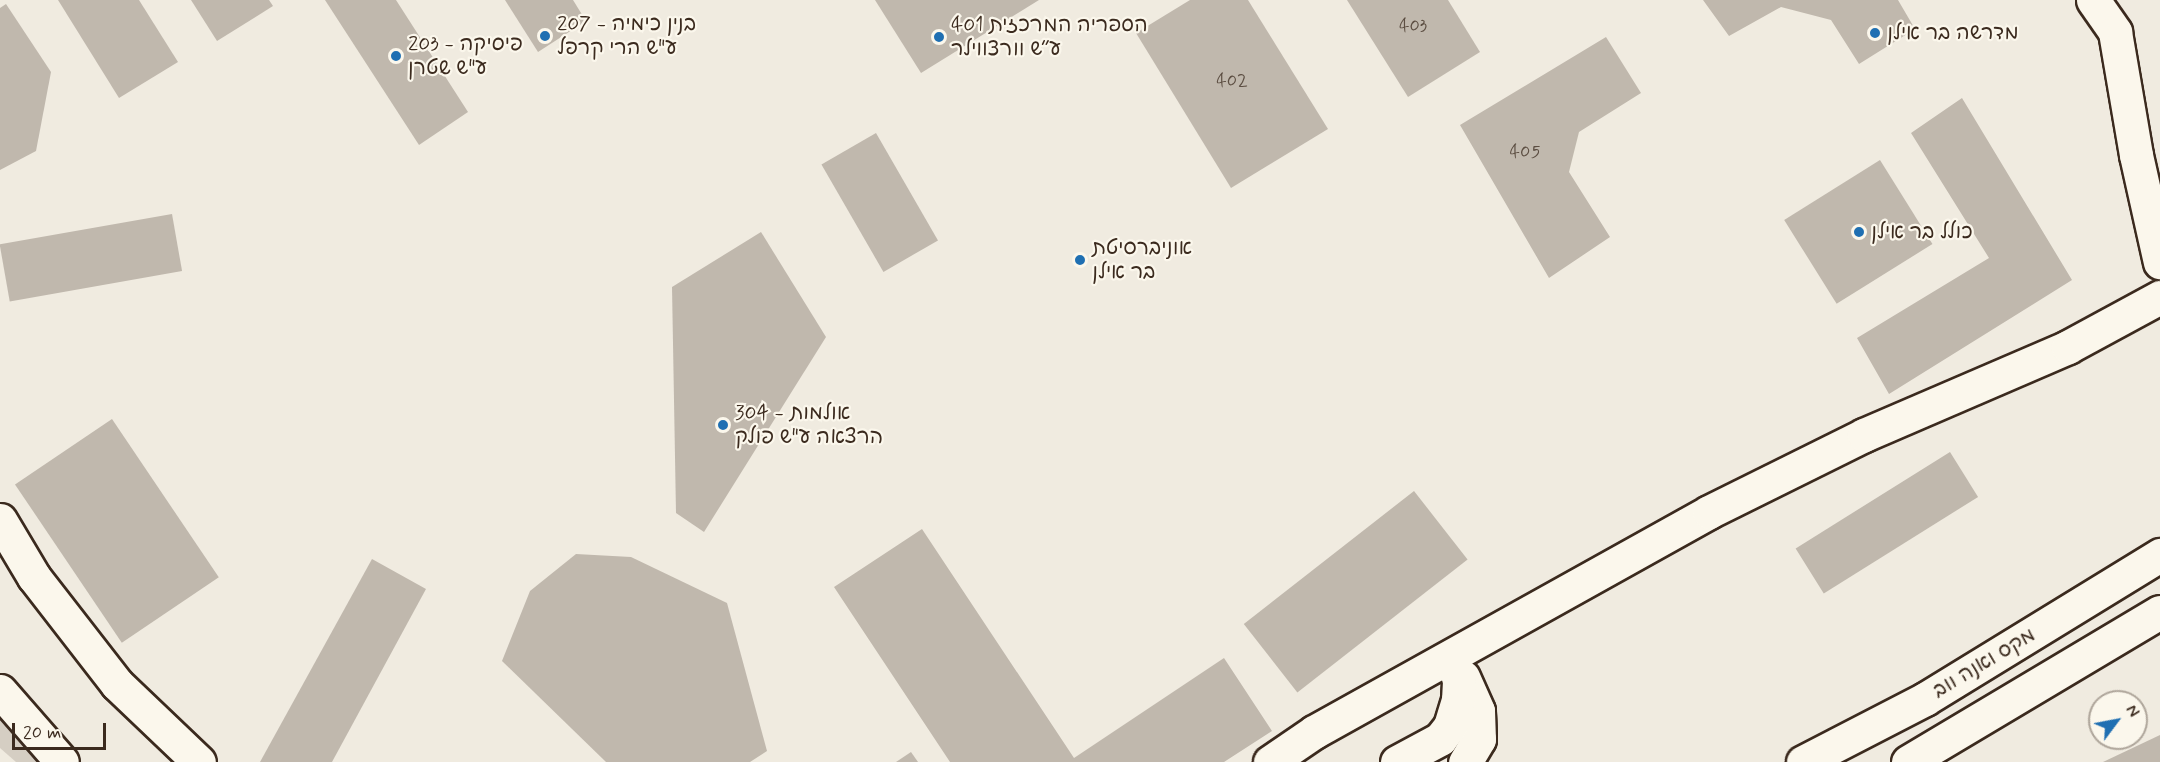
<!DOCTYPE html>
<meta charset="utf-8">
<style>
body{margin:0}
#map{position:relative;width:2160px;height:762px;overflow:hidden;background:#f0ebe0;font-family:Mynerve,"Playpen Sans Hebrew",sans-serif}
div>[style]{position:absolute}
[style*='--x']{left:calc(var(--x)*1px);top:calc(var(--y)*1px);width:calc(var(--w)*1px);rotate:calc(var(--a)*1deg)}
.green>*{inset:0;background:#d5cec3}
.building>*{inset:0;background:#c0b8ad;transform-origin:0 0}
.roads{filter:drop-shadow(2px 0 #3b2a1e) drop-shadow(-2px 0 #3b2a1e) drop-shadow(0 2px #3b2a1e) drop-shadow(0 -2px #3b2a1e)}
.minor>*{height:33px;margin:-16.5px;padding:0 16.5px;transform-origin:16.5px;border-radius:16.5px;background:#fbf7ec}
.highway>*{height:33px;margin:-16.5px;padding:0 16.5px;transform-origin:16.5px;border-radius:16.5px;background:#fbf7ec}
.dots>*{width:16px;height:16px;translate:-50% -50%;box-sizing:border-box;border:3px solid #fbf7ec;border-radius:50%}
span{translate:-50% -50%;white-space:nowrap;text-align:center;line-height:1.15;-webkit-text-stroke:4.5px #fbf7ec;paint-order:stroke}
.number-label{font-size:18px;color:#5c4e42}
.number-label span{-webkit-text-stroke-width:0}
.poi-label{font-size:21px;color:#3b2a1e}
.left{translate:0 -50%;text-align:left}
.street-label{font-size:21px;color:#3b2a1e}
.north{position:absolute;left:2088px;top:690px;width:60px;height:60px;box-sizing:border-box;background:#fbf7ec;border:2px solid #aea59a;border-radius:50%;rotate:58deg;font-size:16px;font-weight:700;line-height:24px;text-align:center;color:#3b2a1e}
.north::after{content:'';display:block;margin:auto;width:21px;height:27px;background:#1f6fb2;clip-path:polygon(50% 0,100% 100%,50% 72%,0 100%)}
.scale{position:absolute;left:12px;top:723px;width:94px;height:27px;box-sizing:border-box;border:3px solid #3b2a1e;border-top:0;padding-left:8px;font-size:18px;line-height:21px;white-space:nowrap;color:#3b2a1e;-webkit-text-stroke:4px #fbf7ec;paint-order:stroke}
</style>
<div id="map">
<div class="green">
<div style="clip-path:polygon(0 711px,46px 762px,16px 762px,0 748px)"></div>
</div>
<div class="building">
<div style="clip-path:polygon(58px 0,139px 0,178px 62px,119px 98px)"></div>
<div style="clip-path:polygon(191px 0,269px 0,273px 6px,217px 41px)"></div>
<div style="clip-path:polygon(325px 0,396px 0,468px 112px,419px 145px)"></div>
<div style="clip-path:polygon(505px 0,573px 0,586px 21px,538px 52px)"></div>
<div style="clip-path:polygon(875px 0,1039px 0,921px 73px)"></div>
<div style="clip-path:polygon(1190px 0,1248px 0,1328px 129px,1231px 188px,1136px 33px)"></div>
<div style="clip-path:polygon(1347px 0,1448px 0,1480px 52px,1408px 97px)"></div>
<div style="clip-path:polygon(1703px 0,1898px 0,1915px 29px,1859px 64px,1831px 20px,1781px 7px,1729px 36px)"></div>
<div style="clip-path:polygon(6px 4px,51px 72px,36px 151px,0 170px,0 8px)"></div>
<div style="clip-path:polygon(1606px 37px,1641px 93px,1579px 132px,1569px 172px,1610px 237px,1549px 278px,1460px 125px)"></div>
<div style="clip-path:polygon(1962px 98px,2072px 280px,1889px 394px,1857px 338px,1989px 258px,1911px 133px)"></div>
<div style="left:876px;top:133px;width:124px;height:63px;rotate:60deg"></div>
<div style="left:1880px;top:160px;width:99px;height:113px;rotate:58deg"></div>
<div style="left:172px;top:214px;width:58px;height:175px;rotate:80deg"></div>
<div style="clip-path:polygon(761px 232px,826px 337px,704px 532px,676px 513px,672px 287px)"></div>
<div style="left:112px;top:419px;width:191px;height:117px;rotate:56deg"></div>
<div style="left:1950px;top:452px;width:53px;height:182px;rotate:58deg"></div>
<div style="left:1414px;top:491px;width:87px;height:216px;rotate:52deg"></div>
<div style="clip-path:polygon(922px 529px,1074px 758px,1224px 658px,1272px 731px,1224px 762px,950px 762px,834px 587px)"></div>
<div style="clip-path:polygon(576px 554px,631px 557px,727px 603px,767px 751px,750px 762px,606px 762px,502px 661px,530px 591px)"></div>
<div style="clip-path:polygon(372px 559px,426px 589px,332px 762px,260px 762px)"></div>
<div style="clip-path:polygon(2160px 735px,2160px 762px,2103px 762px)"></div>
<div style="clip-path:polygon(911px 752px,918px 762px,896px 762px)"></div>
</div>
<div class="roads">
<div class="minor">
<div style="--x:2093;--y:0;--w:39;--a:55"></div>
<div style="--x:2115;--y:32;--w:125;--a:80.3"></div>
<div style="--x:2136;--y:155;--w:110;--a:77.4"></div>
<div style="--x:0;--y:520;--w:66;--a:59.2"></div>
<div style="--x:34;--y:577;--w:135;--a:52.2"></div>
<div style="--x:117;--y:684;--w:113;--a:43.6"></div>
<div style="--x:1463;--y:677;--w:37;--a:66"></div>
<div style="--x:1478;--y:711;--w:28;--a:88"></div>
<div style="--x:1479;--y:739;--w:27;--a:121"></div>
<div style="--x:1270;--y:762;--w:53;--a:-34.3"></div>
<div style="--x:1314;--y:732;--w:452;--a:-29.1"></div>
<div style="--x:1709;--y:512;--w:173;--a:-26.4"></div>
<div style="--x:1864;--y:435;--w:222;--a:-23.3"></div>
<div style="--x:2068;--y:347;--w:105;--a:-28.5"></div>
<div style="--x:1397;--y:762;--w:49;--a:-28.1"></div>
<div style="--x:1440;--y:739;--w:16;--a:-52"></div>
<div style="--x:1450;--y:726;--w:27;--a:-73"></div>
<div style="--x:1458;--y:700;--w:20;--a:-87"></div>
<div style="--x:1459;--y:680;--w:24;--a:-109"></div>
<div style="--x:1803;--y:762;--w:137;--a:-27.3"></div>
<div style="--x:1925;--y:699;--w:276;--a:-31.5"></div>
<div style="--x:1908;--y:762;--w:293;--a:-30.8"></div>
</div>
<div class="highway">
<div style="--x:0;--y:691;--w:94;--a:48.9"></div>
</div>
</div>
<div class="dots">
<div style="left:1875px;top:33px;background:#1f6fb2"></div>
<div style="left:545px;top:36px;background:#1f6fb2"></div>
<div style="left:939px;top:37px;background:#1f6fb2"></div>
<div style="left:396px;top:56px;background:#1f6fb2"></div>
<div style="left:1859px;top:232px;background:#1f6fb2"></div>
<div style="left:1080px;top:260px;background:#1f6fb2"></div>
<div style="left:723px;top:425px;background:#1f6fb2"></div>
</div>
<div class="number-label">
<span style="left:1413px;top:26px">403</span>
<span style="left:1232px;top:81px">402</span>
<span style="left:1525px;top:152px">405</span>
</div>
<div class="poi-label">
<span class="left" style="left:557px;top:36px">207 - בנין כימיה<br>ע"ש הרי קרפל</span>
<span class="left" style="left:951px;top:37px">401 הספריה המרכזית<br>ע״ש וורצווילר</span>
<span class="left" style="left:1887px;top:33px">מדרשה בר אילן</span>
<span class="left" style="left:408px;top:56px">203 - פיסיקה<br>ע"ש שטרן</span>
<span class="left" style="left:1871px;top:232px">כולל בר אילן</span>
<span class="left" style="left:1092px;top:260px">אוניברסיטת<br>בר אילן</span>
<span class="left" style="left:735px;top:425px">304 - אולמות<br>הרצאה ע"ש פולק</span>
</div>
<div class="street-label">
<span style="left:1984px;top:663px;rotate:-31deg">מקס ואנה ווב</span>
</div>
<div class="north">N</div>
<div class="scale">20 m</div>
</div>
